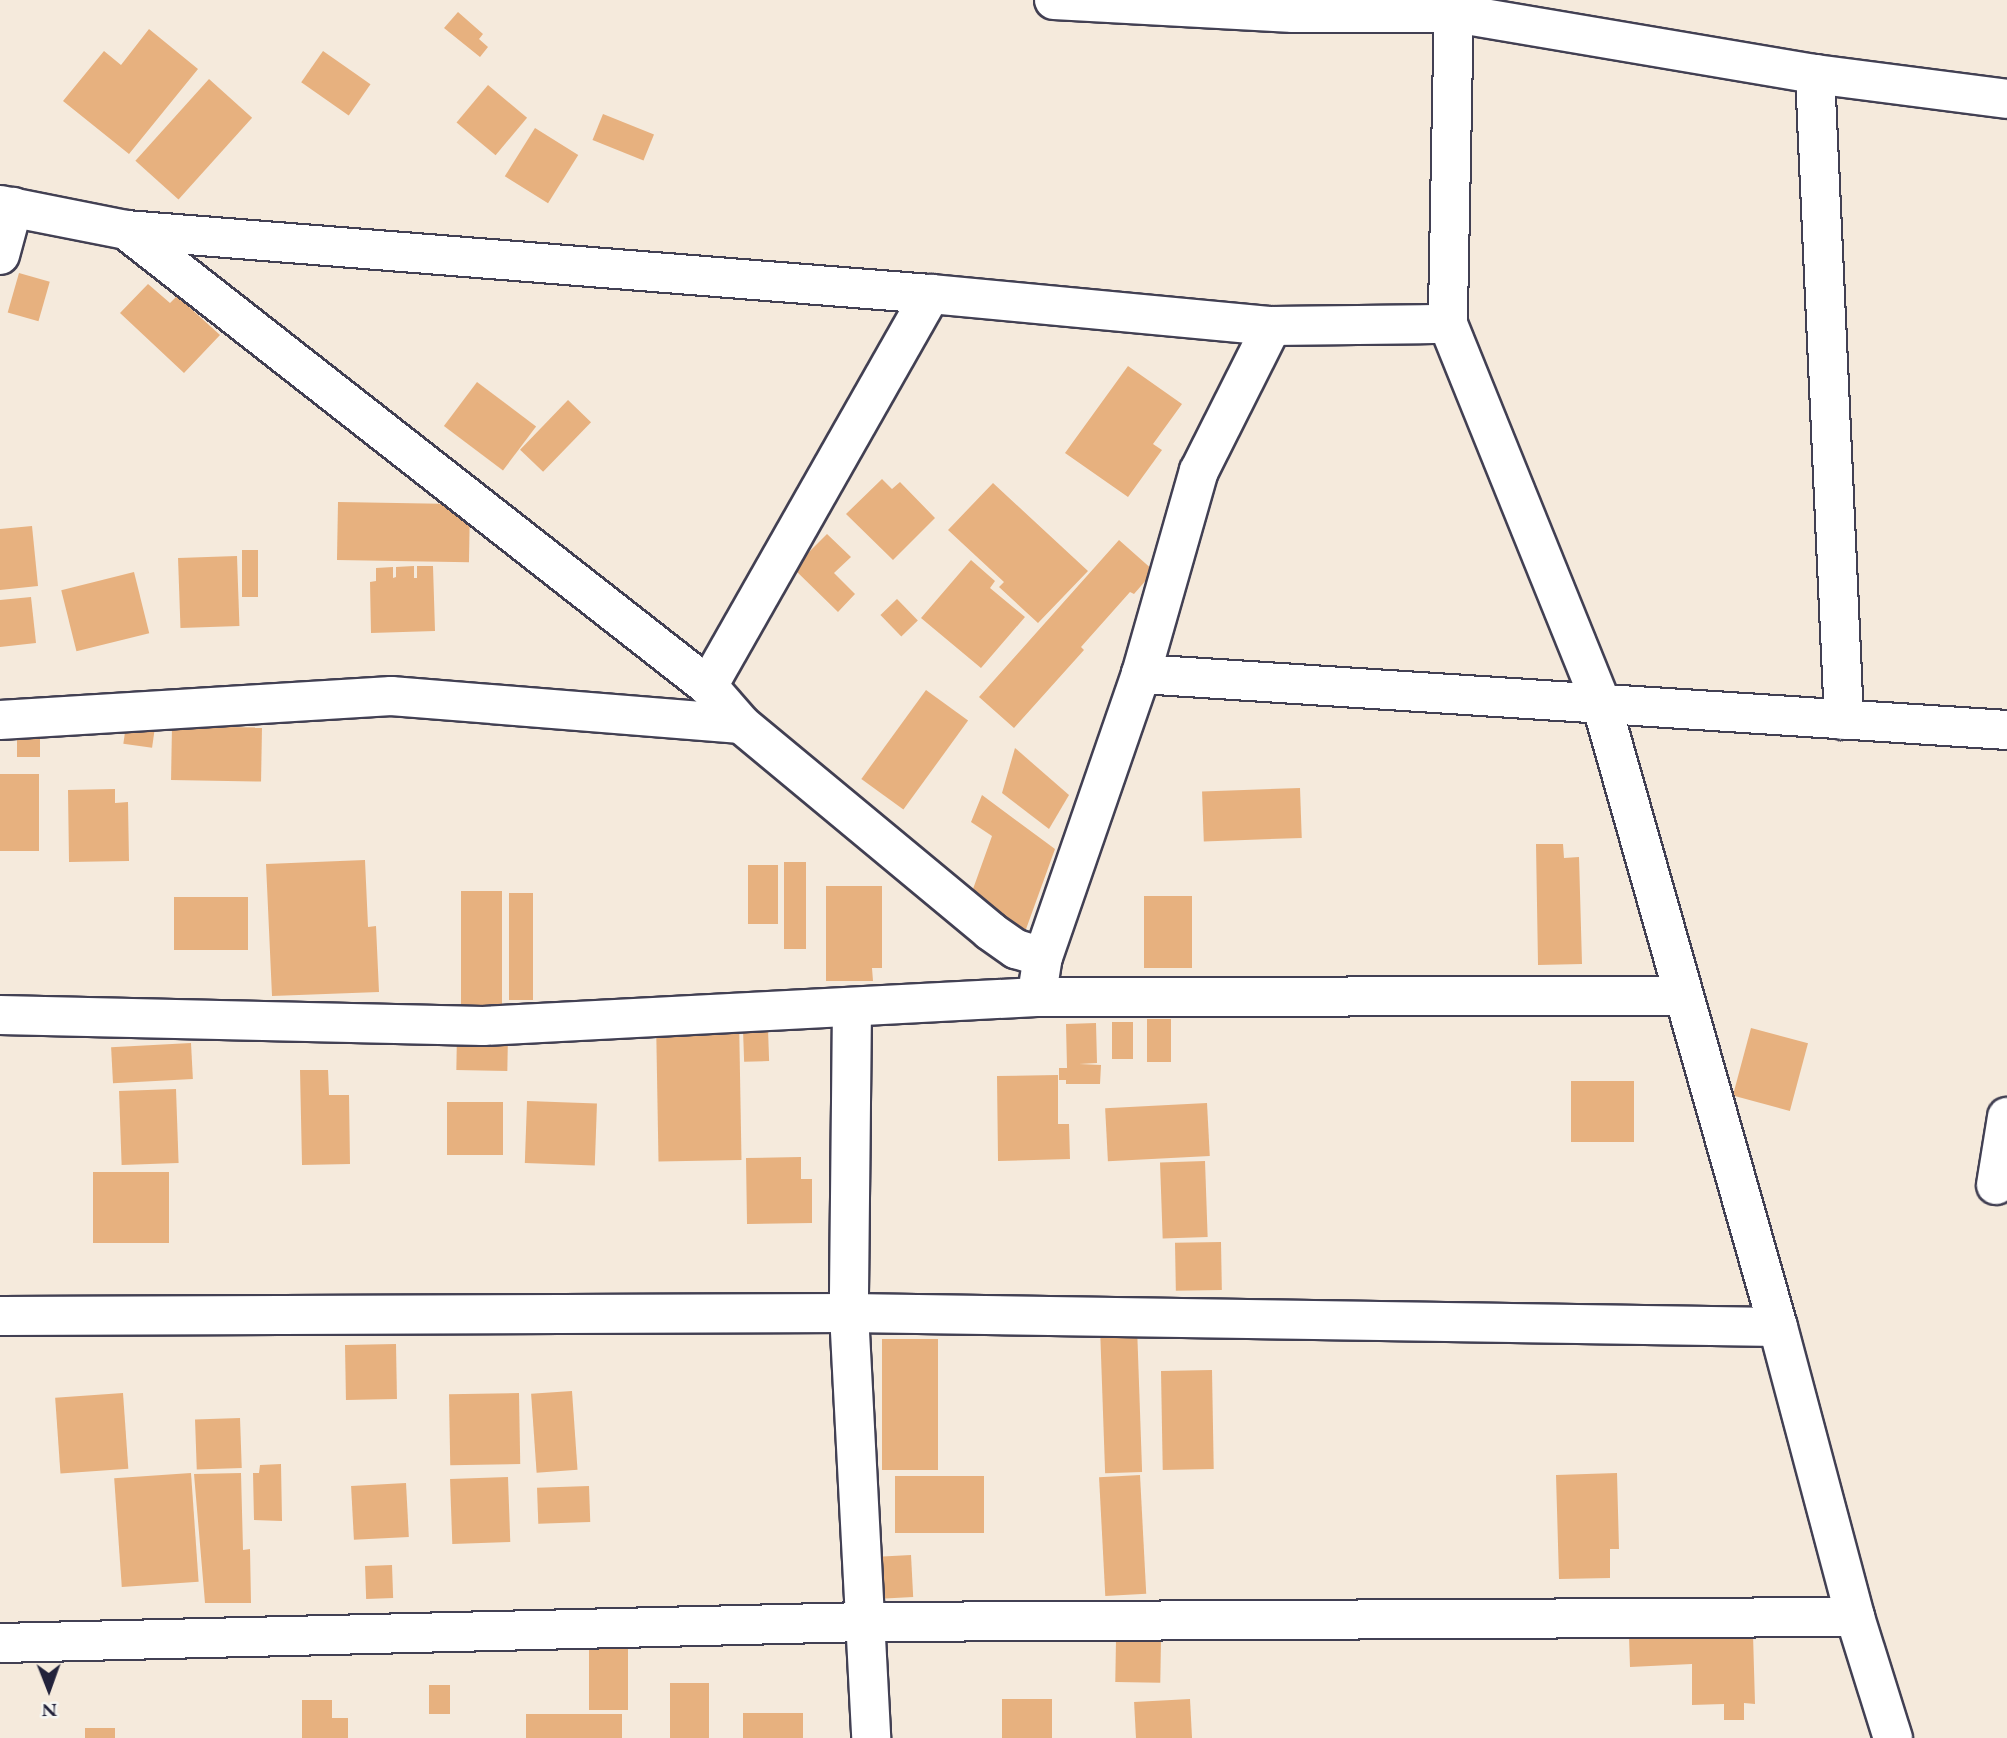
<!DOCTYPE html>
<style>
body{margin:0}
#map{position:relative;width:2007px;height:1738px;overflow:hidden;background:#f5eadc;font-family:"EB Garamond",serif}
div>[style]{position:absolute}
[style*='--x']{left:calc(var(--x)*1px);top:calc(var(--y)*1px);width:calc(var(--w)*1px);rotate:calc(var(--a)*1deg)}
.building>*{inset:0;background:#e7b17f;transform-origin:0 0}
.roads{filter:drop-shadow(2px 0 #424053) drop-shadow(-2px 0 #424053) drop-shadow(0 2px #424053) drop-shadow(0 -2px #424053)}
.minor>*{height:38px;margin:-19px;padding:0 19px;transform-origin:19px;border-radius:19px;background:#fff}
span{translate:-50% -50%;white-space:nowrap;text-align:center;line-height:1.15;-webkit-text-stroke:5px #f6f6f2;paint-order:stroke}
.north{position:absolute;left:14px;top:1654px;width:70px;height:70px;-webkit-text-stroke:5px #f6f6f2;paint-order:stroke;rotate:179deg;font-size:19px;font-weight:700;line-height:28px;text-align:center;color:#22223b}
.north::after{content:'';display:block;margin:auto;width:24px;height:32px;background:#22223b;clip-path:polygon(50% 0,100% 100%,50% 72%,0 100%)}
</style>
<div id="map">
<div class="building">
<div style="clip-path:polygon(458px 12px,483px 34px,479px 39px,488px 47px,480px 57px,444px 28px)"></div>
<div style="clip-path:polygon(149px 29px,198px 69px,129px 154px,63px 101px,104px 51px,121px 65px)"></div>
<div style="left:323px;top:51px;width:58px;height:38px;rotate:35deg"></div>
<div style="left:209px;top:79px;width:58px;height:110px;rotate:42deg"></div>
<div style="left:488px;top:85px;width:51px;height:49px;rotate:40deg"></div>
<div style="left:603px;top:114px;width:55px;height:28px;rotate:22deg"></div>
<div style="left:535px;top:128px;width:51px;height:57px;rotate:32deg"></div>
<div style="left:19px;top:273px;width:32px;height:41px;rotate:16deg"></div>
<div style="clip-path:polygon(148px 284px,170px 303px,177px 296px,220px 335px,184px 373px,120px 313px)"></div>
<div style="clip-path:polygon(1128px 366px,1182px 404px,1153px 444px,1162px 450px,1128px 497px,1065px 453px)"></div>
<div style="left:477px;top:382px;width:74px;height:55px;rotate:37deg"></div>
<div style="left:568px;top:400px;width:32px;height:69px;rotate:44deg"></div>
<div style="clip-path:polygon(882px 479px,892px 489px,900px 482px,935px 518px,893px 560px,846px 514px)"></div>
<div style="clip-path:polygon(993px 483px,1088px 571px,1038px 623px,999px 587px,1004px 582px,948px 530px)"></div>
<div style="left:338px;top:502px;width:132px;height:58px;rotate:1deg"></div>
<div style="clip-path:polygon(32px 526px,38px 586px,0 590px,0 529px)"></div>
<div style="clip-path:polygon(827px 534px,851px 557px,834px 573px,855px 594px,838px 612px,793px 568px)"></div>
<div style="clip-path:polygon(1119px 540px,1154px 571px,1134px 594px,1130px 592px,1081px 647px,1084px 650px,1014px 728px,979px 697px)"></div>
<div style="left:242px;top:550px;width:16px;height:47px"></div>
<div style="left:237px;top:556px;width:70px;height:59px;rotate:88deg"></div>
<div style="clip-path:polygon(971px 560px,995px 581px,990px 588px,1025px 617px,981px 668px,921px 618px)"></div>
<div style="clip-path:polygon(414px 566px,414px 578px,417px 578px,417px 566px,433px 566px,435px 631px,371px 633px,370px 582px,376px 581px,376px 568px,393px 567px,393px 578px,396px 577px,396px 567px)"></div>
<div style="left:134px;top:572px;width:63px;height:75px;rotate:76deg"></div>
<div style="clip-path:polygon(31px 597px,36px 643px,0 647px,0 600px)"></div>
<div style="left:897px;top:599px;width:30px;height:23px;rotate:46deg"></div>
<div style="left:926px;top:690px;width:52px;height:110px;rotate:36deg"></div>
<div style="left:126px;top:725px;width:29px;height:19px;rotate:8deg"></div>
<div style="left:172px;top:726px;width:90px;height:54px;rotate:1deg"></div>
<div style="left:40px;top:731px;width:26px;height:23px;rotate:90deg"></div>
<div style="clip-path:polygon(1015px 748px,1069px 795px,1049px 829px,1002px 793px)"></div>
<div style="left:0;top:774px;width:39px;height:77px"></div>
<div style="left:1300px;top:788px;width:50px;height:98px;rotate:88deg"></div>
<div style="clip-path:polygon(115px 789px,115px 803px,128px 802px,129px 861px,69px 862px,68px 790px)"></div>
<div style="clip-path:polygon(982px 795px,1055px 849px,1021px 943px,968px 903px,992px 836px,971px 822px)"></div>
<div style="clip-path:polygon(1536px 844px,1563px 844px,1564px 858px,1579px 857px,1582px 964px,1538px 965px)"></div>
<div style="clip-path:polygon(365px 860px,368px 927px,376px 926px,379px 992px,272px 996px,266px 864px)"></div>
<div style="left:784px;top:862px;width:22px;height:87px"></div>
<div style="left:748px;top:865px;width:30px;height:59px"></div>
<div style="clip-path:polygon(826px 886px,882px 886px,882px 968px,872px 968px,873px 981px,826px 981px)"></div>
<div style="left:461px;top:891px;width:41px;height:127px"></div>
<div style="left:509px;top:893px;width:24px;height:107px"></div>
<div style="left:1144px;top:896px;width:48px;height:72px"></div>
<div style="left:248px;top:897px;width:53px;height:74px;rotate:90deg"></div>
<div style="left:739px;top:1017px;width:143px;height:83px;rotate:89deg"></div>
<div style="left:1147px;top:1019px;width:24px;height:43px"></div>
<div style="left:1133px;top:1022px;width:37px;height:21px;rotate:90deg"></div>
<div style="clip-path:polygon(1096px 1023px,1097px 1063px,1079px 1064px,1101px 1065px,1100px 1084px,1066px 1084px,1066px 1080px,1059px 1080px,1059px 1068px,1067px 1068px,1066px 1024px)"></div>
<div style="left:1751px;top:1028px;width:59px;height:70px;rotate:15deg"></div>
<div style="left:768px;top:1029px;width:32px;height:25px;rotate:88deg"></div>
<div style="left:457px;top:1032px;width:51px;height:38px;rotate:1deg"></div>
<div style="left:191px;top:1043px;width:36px;height:80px;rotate:87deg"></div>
<div style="clip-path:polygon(300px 1070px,328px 1070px,329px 1095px,349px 1095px,350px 1164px,302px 1165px)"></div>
<div style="clip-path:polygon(1058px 1075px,1058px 1124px,1069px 1124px,1070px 1159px,998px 1161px,997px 1076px)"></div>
<div style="left:1571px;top:1081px;width:63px;height:61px"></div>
<div style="left:176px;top:1089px;width:74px;height:57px;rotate:88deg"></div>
<div style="left:527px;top:1101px;width:70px;height:62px;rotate:2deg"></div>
<div style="left:447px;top:1102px;width:56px;height:53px"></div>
<div style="left:1207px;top:1103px;width:53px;height:102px;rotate:87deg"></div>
<div style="clip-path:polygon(801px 1157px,801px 1179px,812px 1179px,812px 1223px,747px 1224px,746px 1158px)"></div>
<div style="left:1205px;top:1161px;width:76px;height:45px;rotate:88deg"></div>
<div style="left:93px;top:1172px;width:76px;height:71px"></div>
<div style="left:1221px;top:1242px;width:48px;height:46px;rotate:89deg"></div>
<div style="left:1137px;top:1326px;width:146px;height:37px;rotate:88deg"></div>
<div style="left:938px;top:1339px;width:131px;height:56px;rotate:90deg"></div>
<div style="left:396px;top:1344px;width:55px;height:51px;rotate:89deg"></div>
<div style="left:1212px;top:1370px;width:99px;height:51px;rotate:89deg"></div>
<div style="left:572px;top:1391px;width:79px;height:41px;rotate:86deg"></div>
<div style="left:123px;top:1393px;width:76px;height:68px;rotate:86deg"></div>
<div style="left:519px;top:1393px;width:71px;height:70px;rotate:89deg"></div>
<div style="left:240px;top:1418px;width:50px;height:45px;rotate:88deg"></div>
<div style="clip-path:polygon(281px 1464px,282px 1521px,254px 1520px,253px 1473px,259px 1473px,260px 1465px)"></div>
<div style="left:191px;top:1473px;width:109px;height:77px;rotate:86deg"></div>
<div style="clip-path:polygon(241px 1473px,243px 1550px,250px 1549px,251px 1603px,205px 1603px,194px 1474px)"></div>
<div style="clip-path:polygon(1617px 1473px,1619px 1549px,1610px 1549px,1610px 1578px,1559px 1579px,1556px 1475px)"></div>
<div style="left:1140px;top:1475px;width:119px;height:41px;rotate:87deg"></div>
<div style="left:895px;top:1476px;width:89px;height:57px"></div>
<div style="left:508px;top:1477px;width:65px;height:58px;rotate:88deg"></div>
<div style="left:406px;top:1483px;width:54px;height:55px;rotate:87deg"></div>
<div style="left:589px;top:1486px;width:36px;height:52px;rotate:88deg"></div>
<div style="left:911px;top:1555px;width:42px;height:38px;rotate:87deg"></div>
<div style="left:392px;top:1565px;width:33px;height:27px;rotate:88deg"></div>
<div style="clip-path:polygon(1753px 1634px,1755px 1704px,1744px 1703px,1744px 1720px,1724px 1720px,1724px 1704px,1692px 1705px,1692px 1664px,1630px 1667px,1629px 1636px)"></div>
<div style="left:1116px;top:1640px;width:45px;height:42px;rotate:1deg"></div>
<div style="left:589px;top:1646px;width:39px;height:64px"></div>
<div style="left:670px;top:1683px;width:39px;height:55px"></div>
<div style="left:429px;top:1685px;width:21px;height:29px"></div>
<div style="left:1002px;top:1699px;width:50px;height:39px"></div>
<div style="left:1190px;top:1699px;width:39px;height:56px;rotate:87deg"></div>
<div style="clip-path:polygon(302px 1700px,332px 1700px,332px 1718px,348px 1718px,348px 1738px,302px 1738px)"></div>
<div style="left:803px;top:1713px;width:25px;height:60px;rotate:90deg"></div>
<div style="left:622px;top:1714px;width:24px;height:96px;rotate:90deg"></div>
<div style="left:85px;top:1728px;width:30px;height:10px"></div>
</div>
<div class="roads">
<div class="minor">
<div style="--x:1054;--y:0;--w:239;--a:3.1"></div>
<div style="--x:1293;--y:13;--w:161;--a:0"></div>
<div style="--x:1454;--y:13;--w:366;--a:9.6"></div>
<div style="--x:1815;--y:74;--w:194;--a:7.4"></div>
<div style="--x:1454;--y:0;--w:324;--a:91.1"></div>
<div style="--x:1448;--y:324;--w:412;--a:68"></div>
<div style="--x:1602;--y:706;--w:645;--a:74.18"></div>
<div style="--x:1778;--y:1327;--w:300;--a:75.1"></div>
<div style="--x:1855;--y:1617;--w:127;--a:72.6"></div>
<div style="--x:1815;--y:74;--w:647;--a:87.43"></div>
<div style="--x:0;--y:205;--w:128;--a:11.2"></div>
<div style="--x:126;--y:230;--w:808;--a:4.55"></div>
<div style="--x:931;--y:294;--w:342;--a:5.4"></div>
<div style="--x:1272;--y:326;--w:176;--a:-0.7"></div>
<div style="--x:126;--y:230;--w:739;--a:38.08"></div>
<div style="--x:708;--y:686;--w:50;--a:49"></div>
<div style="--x:741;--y:724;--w:324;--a:39.7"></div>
<div style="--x:990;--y:931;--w:32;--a:35"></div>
<div style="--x:1016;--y:949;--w:28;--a:17"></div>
<div style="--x:0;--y:255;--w:50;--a:-74.8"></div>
<div style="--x:1141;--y:674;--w:868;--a:3.7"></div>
<div style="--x:708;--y:686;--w:451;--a:-60.4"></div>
<div style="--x:0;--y:720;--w:392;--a:-3.5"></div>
<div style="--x:391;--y:696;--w:351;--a:4.6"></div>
<div style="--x:1039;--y:981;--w:24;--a:-81"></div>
<div style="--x:1043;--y:957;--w:299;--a:-70.9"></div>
<div style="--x:1141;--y:674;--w:211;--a:-74.1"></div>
<div style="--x:1199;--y:471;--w:162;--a:-63.3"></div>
<div style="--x:852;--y:1007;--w:306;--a:90.6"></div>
<div style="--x:849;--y:1313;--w:426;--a:87"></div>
<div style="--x:0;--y:1015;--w:483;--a:1.3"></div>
<div style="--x:483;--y:1026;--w:554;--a:-3"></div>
<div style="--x:1036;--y:997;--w:646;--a:-0.09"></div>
<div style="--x:1996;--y:1185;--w:69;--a:-80.8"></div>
<div style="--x:0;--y:1316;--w:849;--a:-0.2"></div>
<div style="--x:849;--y:1313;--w:929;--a:0.86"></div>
<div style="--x:0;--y:1643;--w:866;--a:-1.39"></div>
<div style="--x:866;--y:1622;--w:989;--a:-0.29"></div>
</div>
</div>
<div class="north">N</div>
</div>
